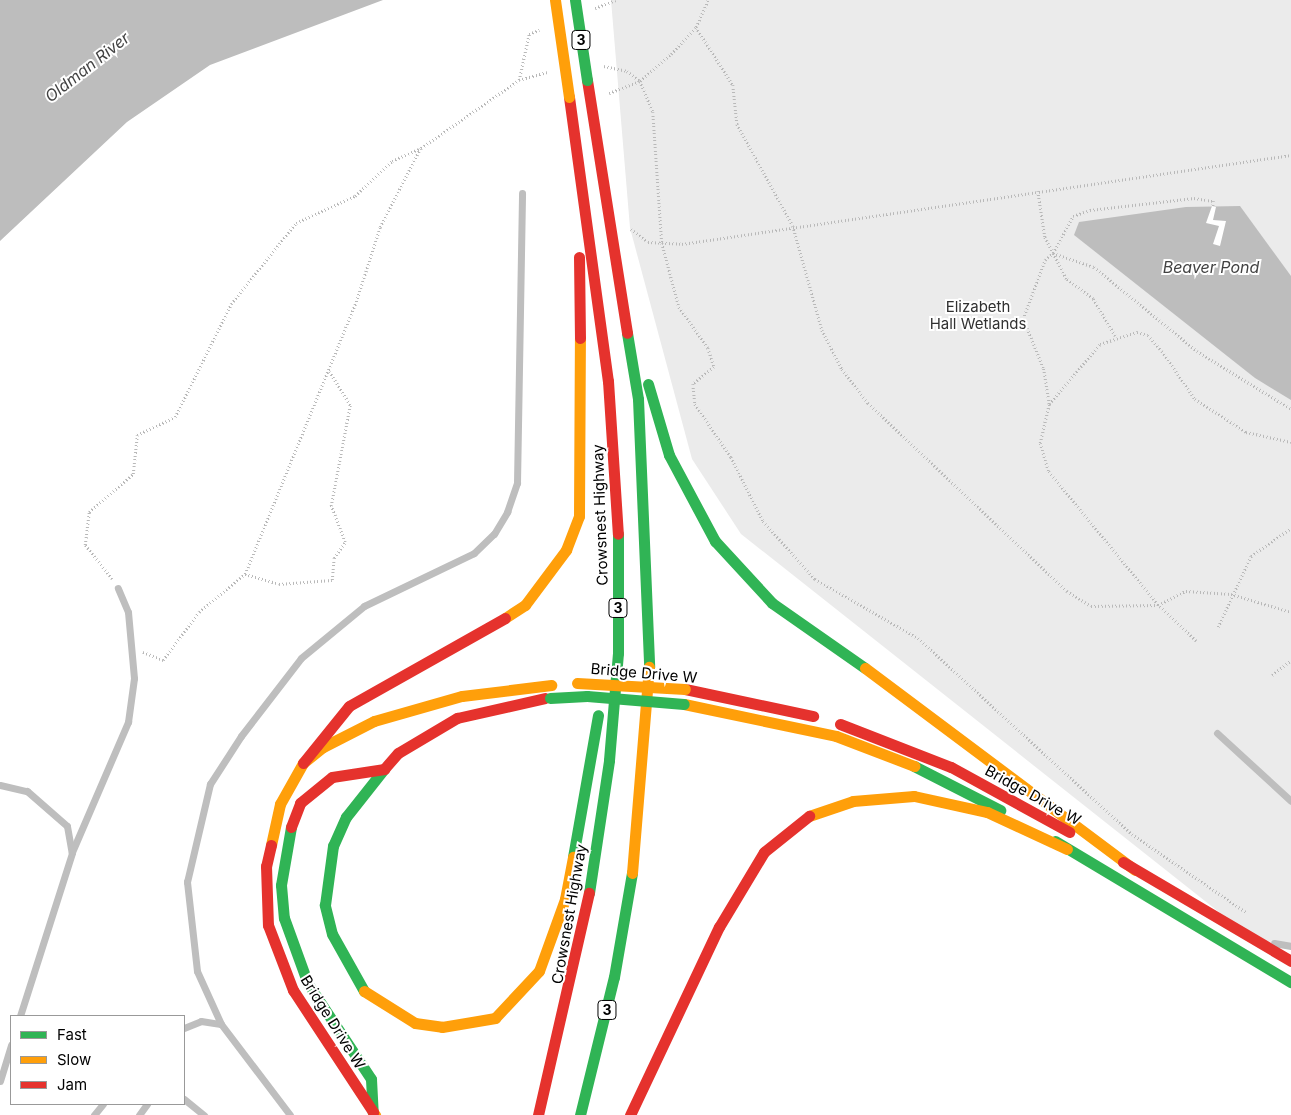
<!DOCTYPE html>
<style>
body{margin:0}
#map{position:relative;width:1291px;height:1115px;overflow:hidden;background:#fff;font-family:Inter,sans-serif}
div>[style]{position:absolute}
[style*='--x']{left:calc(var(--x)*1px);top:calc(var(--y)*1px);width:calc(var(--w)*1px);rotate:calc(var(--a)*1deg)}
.green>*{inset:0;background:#ebebeb}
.water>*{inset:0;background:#bdbdbd}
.pier>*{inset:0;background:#fff}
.path>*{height:2.5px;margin-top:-1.25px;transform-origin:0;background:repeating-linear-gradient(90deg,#b9b9b9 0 1px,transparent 0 3.5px)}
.lane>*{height:7px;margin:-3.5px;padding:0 3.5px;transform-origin:3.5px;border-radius:3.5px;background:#bebebe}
.fast>*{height:11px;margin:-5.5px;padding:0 5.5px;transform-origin:5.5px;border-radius:5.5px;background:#30b455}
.slow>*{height:11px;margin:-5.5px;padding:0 5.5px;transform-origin:5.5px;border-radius:5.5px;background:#ff9f0a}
.jam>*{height:11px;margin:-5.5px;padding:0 5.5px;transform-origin:5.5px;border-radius:5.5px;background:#e5322d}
.fast-bridge>*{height:11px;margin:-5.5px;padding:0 5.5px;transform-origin:5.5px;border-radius:5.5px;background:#30b455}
.slow-bridge>*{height:11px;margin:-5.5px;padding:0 5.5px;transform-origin:5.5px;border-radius:5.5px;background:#ff9f0a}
span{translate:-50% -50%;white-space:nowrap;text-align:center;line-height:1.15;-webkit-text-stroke:4px #fff;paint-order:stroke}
.shield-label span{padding:1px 4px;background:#fff;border:1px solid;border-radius:4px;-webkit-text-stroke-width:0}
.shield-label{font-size:14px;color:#000;font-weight:700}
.park-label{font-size:15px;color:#313131}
.street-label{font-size:15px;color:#000}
.water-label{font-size:16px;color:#424242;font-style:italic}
.legend{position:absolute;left:10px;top:1015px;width:175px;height:90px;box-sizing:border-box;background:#fff;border:1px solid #999;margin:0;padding:6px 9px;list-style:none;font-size:15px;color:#000}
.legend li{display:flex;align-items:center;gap:10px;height:25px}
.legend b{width:25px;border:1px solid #999}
</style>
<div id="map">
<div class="green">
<div style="clip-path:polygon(611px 0,1291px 0,1291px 945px,1253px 939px,741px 534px,692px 459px,630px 228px)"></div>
</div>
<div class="water">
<div style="clip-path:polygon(0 0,383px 0,210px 65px,127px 122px,0 241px)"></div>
<div style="clip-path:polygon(1240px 206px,1291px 276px,1291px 400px,1255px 378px,1074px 235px,1079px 222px,1186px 207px)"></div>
</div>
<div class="pier">
<div style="clip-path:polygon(1212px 206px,1216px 207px,1213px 220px,1226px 221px,1220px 246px,1213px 244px,1219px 226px,1206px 223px)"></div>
</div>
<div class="path">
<div style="--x:595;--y:8;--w:22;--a:-21"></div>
<div style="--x:696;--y:27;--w:69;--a:57.5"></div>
<div style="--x:733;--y:85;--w:39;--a:84"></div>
<div style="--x:737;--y:124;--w:116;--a:61.2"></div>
<div style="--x:793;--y:226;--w:108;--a:74.4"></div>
<div style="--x:822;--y:330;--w:44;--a:62.9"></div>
<div style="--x:842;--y:369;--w:43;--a:52.6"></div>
<div style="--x:868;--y:403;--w:274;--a:43.4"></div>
<div style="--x:1067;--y:591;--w:28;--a:32"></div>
<div style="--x:1091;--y:606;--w:67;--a:-0.9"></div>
<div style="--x:1158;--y:605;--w:31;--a:-27"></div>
<div style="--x:1186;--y:591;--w:45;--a:3.8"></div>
<div style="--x:1231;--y:594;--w:63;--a:16.7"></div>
<div style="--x:604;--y:66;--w:24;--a:12"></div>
<div style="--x:627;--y:71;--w:16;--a:38"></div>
<div style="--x:640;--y:81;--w:34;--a:67"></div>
<div style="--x:653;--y:112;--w:131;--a:86.1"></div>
<div style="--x:662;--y:243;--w:66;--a:75.1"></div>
<div style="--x:679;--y:307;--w:50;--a:54.7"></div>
<div style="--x:708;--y:348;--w:20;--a:72"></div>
<div style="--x:714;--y:367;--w:27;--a:141"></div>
<div style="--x:693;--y:384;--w:20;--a:84"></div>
<div style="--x:695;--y:404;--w:64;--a:55.8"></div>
<div style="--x:731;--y:457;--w:72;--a:63.4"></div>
<div style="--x:763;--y:521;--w:78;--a:48.1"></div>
<div style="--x:815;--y:579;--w:119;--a:29.8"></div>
<div style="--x:918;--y:638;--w:290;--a:42.5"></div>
<div style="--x:1132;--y:834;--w:138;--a:34.4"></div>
<div style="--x:519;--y:80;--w:47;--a:-77.7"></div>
<div style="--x:529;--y:34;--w:11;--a:-22"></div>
<div style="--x:609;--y:93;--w:33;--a:-21"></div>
<div style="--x:640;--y:81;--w:41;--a:-41.1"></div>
<div style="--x:671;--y:54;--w:37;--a:-47"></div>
<div style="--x:696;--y:27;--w:30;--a:-66"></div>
<div style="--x:1038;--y:191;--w:47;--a:81.3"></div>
<div style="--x:1045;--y:237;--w:18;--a:63"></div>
<div style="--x:1053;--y:253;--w:43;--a:18.9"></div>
<div style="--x:1094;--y:267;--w:133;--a:39.2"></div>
<div style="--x:1197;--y:351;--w:110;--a:31.7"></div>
<div style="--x:631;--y:229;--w:21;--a:37"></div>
<div style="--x:648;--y:242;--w:34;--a:3"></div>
<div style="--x:682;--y:244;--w:615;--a:-8.31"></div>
<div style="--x:1115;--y:336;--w:43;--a:-120.7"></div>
<div style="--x:1093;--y:299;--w:34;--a:-143"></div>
<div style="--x:1066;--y:279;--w:29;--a:-117"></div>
<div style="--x:1053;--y:253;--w:42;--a:-61.6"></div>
<div style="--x:1073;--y:216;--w:18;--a:-19"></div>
<div style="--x:1090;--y:210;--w:105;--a:-6.6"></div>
<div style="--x:1194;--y:198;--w:20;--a:9"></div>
<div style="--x:1214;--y:201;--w:5;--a:101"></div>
<div style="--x:1049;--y:404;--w:36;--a:-99"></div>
<div style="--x:1043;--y:368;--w:53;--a:-112.2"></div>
<div style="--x:1023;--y:319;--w:63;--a:-69.6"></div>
<div style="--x:1045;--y:260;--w:11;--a:-41"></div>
<div style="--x:245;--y:574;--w:35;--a:16"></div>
<div style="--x:279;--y:584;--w:53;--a:-4.3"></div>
<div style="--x:332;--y:580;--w:22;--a:-85"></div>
<div style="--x:334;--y:558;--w:19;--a:-55"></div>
<div style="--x:345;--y:542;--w:39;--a:-111"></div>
<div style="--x:331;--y:506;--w:103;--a:-79.3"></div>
<div style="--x:350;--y:405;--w:39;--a:-122"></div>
<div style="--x:112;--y:579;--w:43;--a:-128.5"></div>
<div style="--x:85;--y:545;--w:33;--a:-83"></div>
<div style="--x:89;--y:512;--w:58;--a:-40.8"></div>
<div style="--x:133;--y:474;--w:39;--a:-84"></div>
<div style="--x:137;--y:435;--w:42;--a:-25.3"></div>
<div style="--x:175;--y:417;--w:126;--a:-63.6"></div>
<div style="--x:231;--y:304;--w:104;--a:-51.3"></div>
<div style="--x:296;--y:223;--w:65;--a:-24.6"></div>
<div style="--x:355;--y:196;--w:51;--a:-43.4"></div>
<div style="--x:392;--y:161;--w:32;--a:-24"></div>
<div style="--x:421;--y:148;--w:119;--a:-34.8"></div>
<div style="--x:519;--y:80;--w:29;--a:-16"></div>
<div style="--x:1218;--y:627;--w:78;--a:-65.1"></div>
<div style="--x:1251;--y:556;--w:49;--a:-35"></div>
<div style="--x:1196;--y:641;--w:52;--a:-136.5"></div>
<div style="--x:1158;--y:605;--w:173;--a:-129.4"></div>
<div style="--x:1048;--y:471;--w:29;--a:-106"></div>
<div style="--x:1040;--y:443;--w:40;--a:-77"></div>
<div style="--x:1049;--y:404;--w:79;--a:-49.6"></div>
<div style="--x:1100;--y:344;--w:39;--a:-18"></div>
<div style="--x:1137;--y:332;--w:11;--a:15"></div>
<div style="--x:1148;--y:335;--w:21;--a:49"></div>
<div style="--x:1162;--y:351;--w:58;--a:55.5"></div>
<div style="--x:1195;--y:399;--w:61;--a:32.9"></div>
<div style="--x:1246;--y:432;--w:46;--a:12.5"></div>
<div style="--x:143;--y:652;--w:22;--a:22"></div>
<div style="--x:163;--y:660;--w:60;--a:-53.1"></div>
<div style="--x:199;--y:612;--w:60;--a:-39.6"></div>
<div style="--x:245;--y:574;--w:291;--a:-67.8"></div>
<div style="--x:355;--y:305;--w:82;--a:-72.2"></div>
<div style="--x:380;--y:227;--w:88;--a:-62.9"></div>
<div style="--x:1272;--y:675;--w:24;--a:-38"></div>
</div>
<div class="lane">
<div style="--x:1217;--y:733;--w:100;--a:42.6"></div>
<div style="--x:0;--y:785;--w:28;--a:13"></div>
<div style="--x:27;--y:791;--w:53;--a:41.2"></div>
<div style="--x:67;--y:826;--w:27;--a:80"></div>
<div style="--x:72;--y:853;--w:171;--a:107.7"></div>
<div style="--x:72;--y:852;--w:142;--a:-66.7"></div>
<div style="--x:128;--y:722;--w:44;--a:-82.2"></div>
<div style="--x:134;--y:678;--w:66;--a:-95.2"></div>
<div style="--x:128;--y:612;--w:26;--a:-113"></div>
<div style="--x:1274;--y:943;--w:17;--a:10"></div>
<div style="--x:221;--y:1024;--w:58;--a:-114.4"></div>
<div style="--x:197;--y:971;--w:90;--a:-96.4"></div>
<div style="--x:187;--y:882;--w:101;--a:-76.8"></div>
<div style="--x:210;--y:784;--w:57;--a:-57.1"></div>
<div style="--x:241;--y:736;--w:98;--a:-52.4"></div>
<div style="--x:301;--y:658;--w:82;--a:-39.5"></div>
<div style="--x:364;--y:606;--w:122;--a:-25.7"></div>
<div style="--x:474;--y:553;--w:28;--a:-44"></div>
<div style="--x:494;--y:534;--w:26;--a:-59"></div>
<div style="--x:507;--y:512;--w:31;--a:-71"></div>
<div style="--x:517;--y:483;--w:290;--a:-89"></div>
<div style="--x:184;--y:1028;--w:18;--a:-22"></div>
<div style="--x:201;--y:1021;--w:20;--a:9"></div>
<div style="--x:221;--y:1024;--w:114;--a:52.8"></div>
<div style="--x:0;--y:1081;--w:38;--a:-73"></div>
<div style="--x:184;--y:1099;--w:26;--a:39"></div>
<div style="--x:94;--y:1115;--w:14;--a:-51"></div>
<div style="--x:139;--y:1115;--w:14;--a:-54"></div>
</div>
<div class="fast">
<div style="--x:627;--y:333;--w:67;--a:80.5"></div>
<div style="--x:638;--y:399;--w:268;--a:87.6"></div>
<div style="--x:648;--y:384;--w:74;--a:73.5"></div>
<div style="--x:669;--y:455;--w:98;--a:61.9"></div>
<div style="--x:715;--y:541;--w:84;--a:47.4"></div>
<div style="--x:772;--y:603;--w:113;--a:35"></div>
<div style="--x:914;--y:766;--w:97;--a:27.1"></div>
<div style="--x:291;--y:827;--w:59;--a:99.8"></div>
<div style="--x:281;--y:885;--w:33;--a:85"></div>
<div style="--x:284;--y:918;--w:70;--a:70"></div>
<div style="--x:308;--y:984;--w:114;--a:56.4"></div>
<div style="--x:371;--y:1079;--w:33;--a:87"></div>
<div style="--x:1055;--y:841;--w:275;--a:30.9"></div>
<div style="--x:573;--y:857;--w:144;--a:-80"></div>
<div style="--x:589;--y:893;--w:134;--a:-81.4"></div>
<div style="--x:609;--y:760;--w:107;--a:-85.2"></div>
<div style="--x:618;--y:653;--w:119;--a:-90"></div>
<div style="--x:364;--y:991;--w:65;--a:-119.3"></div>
<div style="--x:332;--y:934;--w:30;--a:-104"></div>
<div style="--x:325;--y:905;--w:60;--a:-82.3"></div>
<div style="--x:333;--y:846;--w:32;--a:-66"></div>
<div style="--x:346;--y:817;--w:61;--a:-51.6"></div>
<div style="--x:580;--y:1115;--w:142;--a:-76.2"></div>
<div style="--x:614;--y:977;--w:106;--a:-80.2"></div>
</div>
<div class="slow">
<div style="--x:505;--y:618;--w:24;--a:-33"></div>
<div style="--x:525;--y:605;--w:69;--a:-53.3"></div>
<div style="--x:566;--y:550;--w:36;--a:-69"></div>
<div style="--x:579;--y:516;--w:178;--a:-89.7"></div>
<div style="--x:865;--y:668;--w:337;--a:36.8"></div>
<div style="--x:684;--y:704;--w:155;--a:11.9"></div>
<div style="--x:836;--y:736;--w:84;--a:21"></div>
<div style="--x:809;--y:816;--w:46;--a:-18.8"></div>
<div style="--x:853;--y:801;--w:61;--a:-4.7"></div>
<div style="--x:914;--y:796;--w:75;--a:12.4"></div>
<div style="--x:987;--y:812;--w:88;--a:24.8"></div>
<div style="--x:271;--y:845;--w:42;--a:-77.6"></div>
<div style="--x:280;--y:804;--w:47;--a:-60.7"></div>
<div style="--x:303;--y:763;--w:26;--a:-39"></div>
<div style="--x:323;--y:747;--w:57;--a:-27"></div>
<div style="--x:374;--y:721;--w:91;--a:-15.9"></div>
<div style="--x:462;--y:696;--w:90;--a:-7"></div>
<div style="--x:632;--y:873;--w:207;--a:-85.3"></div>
<div style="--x:364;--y:991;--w:60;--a:32.1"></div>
<div style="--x:415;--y:1023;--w:27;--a:8"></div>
<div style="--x:442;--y:1027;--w:54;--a:-9.6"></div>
<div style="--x:495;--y:1018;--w:64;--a:-46.9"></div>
<div style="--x:539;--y:971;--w:77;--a:-70.1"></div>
<div style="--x:565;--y:899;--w:43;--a:-79.2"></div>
<div style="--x:373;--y:1112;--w:4;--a:56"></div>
</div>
<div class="jam">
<div style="--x:587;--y:80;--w:256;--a:81"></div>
<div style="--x:569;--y:97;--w:287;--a:82.2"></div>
<div style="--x:608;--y:381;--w:153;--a:86.3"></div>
<div style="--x:579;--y:257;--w:81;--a:89.3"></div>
<div style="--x:685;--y:689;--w:131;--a:11.9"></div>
<div style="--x:840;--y:724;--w:119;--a:21.2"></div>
<div style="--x:951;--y:767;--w:135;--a:28.8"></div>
<div style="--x:303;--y:763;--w:73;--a:-51.1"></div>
<div style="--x:349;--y:706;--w:179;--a:-29.4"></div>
<div style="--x:291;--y:827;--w:26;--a:-69"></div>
<div style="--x:300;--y:803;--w:41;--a:-39.1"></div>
<div style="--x:332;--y:777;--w:53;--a:-8.7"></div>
<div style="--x:384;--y:769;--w:21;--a:-49"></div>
<div style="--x:398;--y:753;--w:69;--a:-30.7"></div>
<div style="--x:457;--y:718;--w:90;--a:-12.8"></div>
<div style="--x:271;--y:845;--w:22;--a:103"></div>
<div style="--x:266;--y:866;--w:59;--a:88.1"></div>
<div style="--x:268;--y:925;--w:70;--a:69"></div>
<div style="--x:293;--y:990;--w:146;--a:56.7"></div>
<div style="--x:1123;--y:862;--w:195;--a:30.5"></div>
<div style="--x:538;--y:1115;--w:228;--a:-77.1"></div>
<div style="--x:630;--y:1115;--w:208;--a:-64.7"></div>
<div style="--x:719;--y:927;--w:87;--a:-59"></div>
<div style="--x:764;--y:852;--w:58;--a:-38.7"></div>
</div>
<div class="fast-bridge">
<div style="--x:575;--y:0;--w:81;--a:81.5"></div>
<div style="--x:550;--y:698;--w:37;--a:-3"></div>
<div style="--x:587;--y:696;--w:97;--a:4.7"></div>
</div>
<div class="slow-bridge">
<div style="--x:555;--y:0;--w:98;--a:81.8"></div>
<div style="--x:577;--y:683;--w:108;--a:3.2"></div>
</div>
<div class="shield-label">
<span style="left:581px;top:40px">3</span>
<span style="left:618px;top:608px">3</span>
<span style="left:607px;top:1010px">3</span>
</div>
<div class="park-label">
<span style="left:978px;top:315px">Elizabeth<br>Hall Wetlands</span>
</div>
<div class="street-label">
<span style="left:600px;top:515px;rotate:-92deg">Crowsnest Highway</span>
<span style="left:644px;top:673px;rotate:5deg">Bridge Drive W</span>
<span style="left:1033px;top:795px;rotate:29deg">Bridge Drive W</span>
<span style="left:569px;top:914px;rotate:-80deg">Crowsnest Highway</span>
<span style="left:333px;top:1022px;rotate:58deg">Bridge Drive W</span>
</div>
<div class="water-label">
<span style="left:87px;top:67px;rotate:-38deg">Oldman River</span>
<span style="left:1211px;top:267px">Beaver Pond</span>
</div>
<ul class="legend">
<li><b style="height:6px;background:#30b455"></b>Fast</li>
<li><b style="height:6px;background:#ff9f0a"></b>Slow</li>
<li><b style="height:6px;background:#e5322d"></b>Jam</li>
</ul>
</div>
